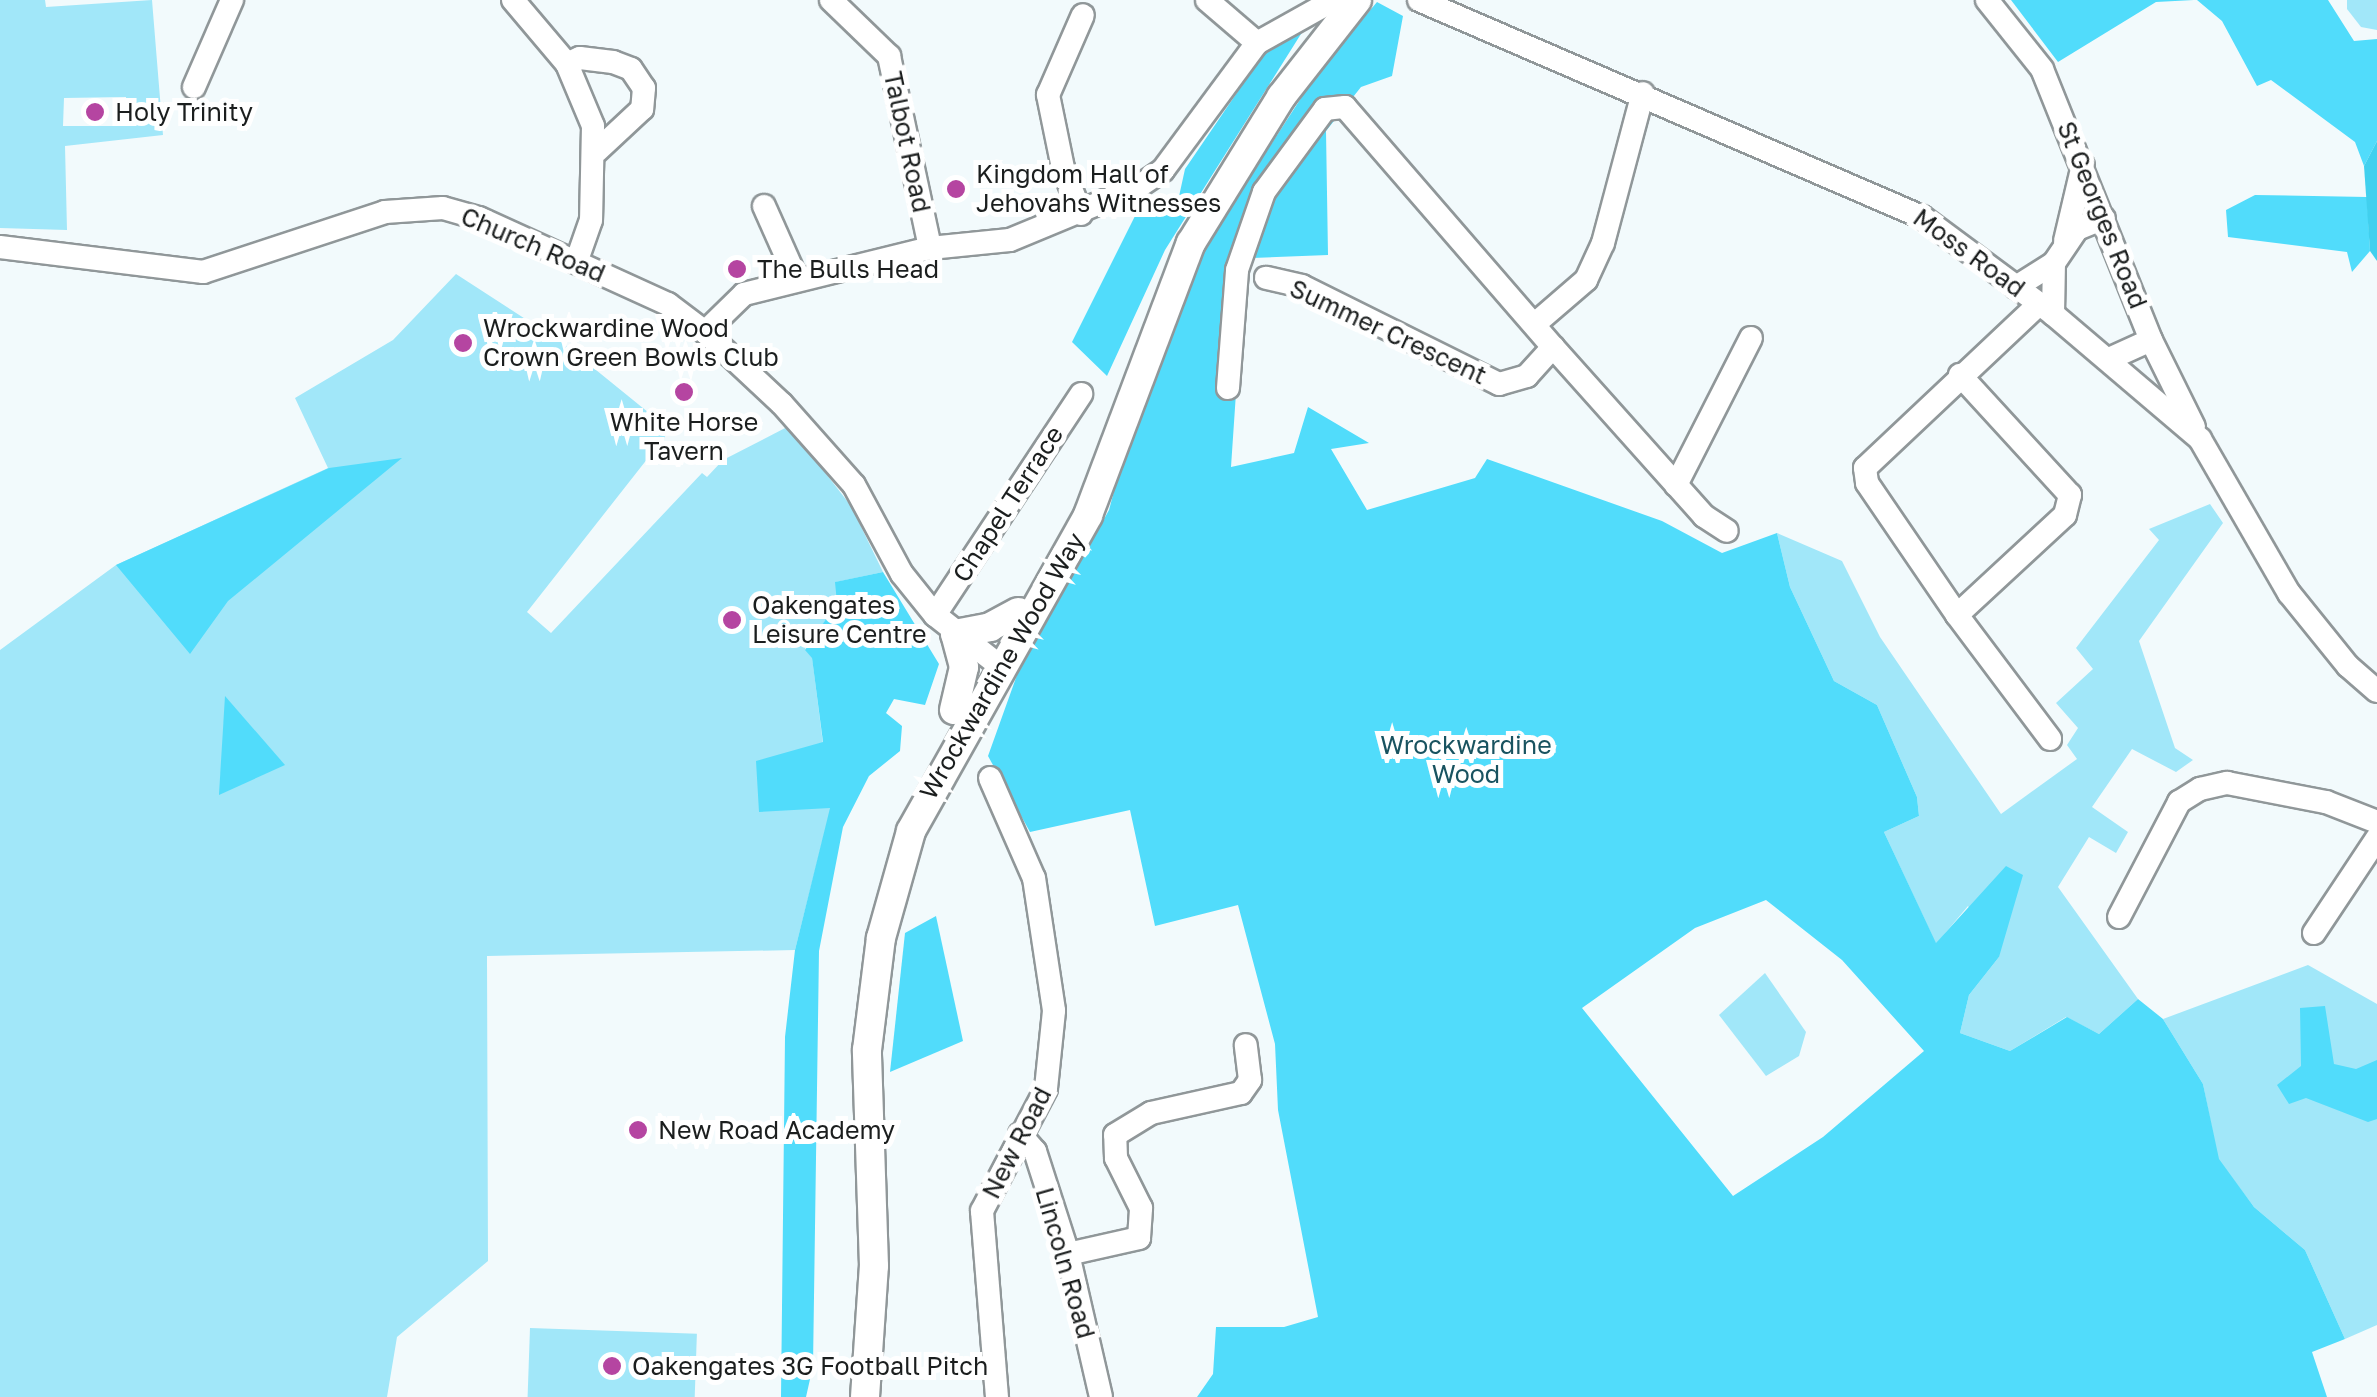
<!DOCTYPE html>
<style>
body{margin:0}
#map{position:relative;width:2377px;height:1397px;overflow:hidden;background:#f2fafc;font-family:"Golos Text",sans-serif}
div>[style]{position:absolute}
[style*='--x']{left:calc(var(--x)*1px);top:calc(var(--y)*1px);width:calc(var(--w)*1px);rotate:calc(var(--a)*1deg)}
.green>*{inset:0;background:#a1e7f9;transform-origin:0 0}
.forest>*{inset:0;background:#51dcfb}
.water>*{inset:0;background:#41d0ee}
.roads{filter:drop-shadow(2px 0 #909799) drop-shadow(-2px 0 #909799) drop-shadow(0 2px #909799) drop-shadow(0 -2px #909799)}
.minor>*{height:22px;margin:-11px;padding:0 11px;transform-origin:11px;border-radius:11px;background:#fff}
.major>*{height:28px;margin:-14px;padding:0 14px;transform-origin:14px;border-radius:14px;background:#fff}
.dots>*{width:28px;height:28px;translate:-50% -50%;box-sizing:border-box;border:5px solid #fff;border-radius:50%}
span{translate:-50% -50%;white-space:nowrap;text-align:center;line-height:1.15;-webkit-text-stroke:10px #fff;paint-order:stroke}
.poi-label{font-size:25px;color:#1b1e1e}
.left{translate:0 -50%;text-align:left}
.street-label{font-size:25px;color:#1b1e1e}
.park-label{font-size:25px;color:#195360}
</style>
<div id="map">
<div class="green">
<div style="clip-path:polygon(evenodd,0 0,45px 0,46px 7px,152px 0,163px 135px,65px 146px,67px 230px,0 228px,0 0,126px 97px,127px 126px,63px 126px,64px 98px,126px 97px)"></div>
<div style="clip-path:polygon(2377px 0,2377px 30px,2361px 27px,2347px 9px,2347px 0)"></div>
<div style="clip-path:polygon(456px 274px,564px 344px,670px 430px,527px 612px,551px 633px,702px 473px,707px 477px,723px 460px,789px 426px,851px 506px,883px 572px,836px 582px,838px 603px,805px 649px,812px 657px,831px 807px,795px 950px,487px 956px,488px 1261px,397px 1337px,387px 1397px,0 1397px,0 650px,116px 565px,328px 468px,295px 398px,393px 340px)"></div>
<div style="clip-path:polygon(2210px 504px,2223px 523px,2139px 641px,2175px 748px,2193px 760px,2176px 772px,2132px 749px,2092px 807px,2128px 832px,2116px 853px,2089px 837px,2058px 887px,2138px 999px,2099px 1034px,2066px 1017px,2010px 1051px,1960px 1033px,1969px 995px,1999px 957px,1968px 906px,1936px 944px,1884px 832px,1919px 816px,1917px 797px,1877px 705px,1834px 681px,1790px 587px,1777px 533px,1842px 561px,1880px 637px,2001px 814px,2077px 759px,2067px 745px,2078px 728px,2056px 703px,2093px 669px,2076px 648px,2159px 540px,2149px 529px)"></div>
<div style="clip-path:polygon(2308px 965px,2377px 1004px,2377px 1325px,2345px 1339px,2305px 1250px,2254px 1207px,2218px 1159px,2203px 1084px,2163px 1019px)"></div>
<div style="clip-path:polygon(1765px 973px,1806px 1032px,1799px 1056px,1766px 1076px,1719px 1015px)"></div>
<div style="left:530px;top:1328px;width:167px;height:69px;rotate:2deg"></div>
</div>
<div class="forest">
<div style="clip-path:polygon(2011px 0,2194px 0,2156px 2px,2058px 62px)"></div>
<div style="clip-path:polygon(2197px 0,2328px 0,2354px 41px,2377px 39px,2377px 141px,2364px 166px,2355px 142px,2271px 80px,2257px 86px,2222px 21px)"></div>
<div style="clip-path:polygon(evenodd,1377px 2px,1403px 16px,1392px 76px,1361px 87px,1326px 131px,1328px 255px,1252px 258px,1242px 304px,1231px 467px,1294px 453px,1308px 407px,1369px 443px,1331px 449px,1367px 510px,1475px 478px,1487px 459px,1662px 521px,1722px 553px,1777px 533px,1790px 587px,1834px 681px,1877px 705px,1917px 797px,1919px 816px,1884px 832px,1936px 943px,2006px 866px,2023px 875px,1999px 957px,1969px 995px,1960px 1033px,2010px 1051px,2067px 1017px,2099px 1034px,2138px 999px,2163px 1019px,2203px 1084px,2219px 1159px,2254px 1207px,2305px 1250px,2345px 1339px,2312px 1352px,2327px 1397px,1197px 1397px,1213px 1374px,1216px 1327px,1284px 1327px,1318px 1317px,1278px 1110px,1275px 1044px,1238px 905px,1155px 926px,1130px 810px,1030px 832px,988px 756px,1017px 675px,1109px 510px,1136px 409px,1207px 243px,1316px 75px,1377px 2px,1766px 900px,1842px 960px,1924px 1051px,1823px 1137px,1733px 1196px,1582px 1008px,1695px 928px,1766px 900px)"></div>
<div style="clip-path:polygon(1306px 26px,1165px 250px,1107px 376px,1072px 342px,1136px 214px,1178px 201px,1185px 169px,1262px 56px)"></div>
<div style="clip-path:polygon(2255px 195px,2367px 197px,2370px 251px,2352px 272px,2347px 252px,2228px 237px,2226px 210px)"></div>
<div style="clip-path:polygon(402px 458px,228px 601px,190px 654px,116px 565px,329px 468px)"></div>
<div style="clip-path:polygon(883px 572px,939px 664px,925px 705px,894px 699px,886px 713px,902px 726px,900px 751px,869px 776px,843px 827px,819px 951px,813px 1366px,806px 1397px,781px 1397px,785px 1037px,795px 950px,830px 808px,759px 812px,756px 761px,823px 742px,812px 658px,805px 650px,837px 603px,835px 582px)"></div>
<div style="clip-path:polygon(225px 696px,285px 765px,219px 795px,219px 794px)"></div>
<div style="clip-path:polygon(936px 916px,963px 1041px,890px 1072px,905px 933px)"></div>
<div style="clip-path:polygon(2325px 1006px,2334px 1064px,2356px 1069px,2377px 1060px,2377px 1119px,2368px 1122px,2306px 1098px,2289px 1104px,2277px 1085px,2301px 1066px,2300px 1008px)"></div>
</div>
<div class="water">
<div style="clip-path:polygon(2377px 141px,2377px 261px,2370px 251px,2364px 166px)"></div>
</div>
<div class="roads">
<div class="minor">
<div style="--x:513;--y:0;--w:84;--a:49.8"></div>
<div style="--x:567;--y:64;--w:67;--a:67.2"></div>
<div style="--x:593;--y:126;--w:94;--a:91.2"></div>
<div style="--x:591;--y:220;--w:42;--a:109.3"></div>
<div style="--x:831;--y:0;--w:81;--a:44"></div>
<div style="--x:889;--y:56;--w:196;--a:77.9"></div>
<div style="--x:1207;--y:0;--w:66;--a:40.7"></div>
<div style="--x:1419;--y:0;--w:548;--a:23.34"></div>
<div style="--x:1922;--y:217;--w:163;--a:36.5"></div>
<div style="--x:2053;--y:314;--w:193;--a:40.4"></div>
<div style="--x:2200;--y:439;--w:178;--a:60"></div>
<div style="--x:2289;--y:593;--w:94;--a:51.1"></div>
<div style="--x:2348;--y:666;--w:38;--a:41"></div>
<div style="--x:1987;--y:0;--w:88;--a:51.4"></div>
<div style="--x:2042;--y:69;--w:292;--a:68.1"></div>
<div style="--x:2151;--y:340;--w:97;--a:63.7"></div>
<div style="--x:567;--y:64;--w:14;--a:-25"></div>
<div style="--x:580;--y:58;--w:33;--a:7"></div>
<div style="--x:613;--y:62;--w:19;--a:21"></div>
<div style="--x:631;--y:69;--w:23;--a:56"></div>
<div style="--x:644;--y:88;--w:21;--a:95"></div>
<div style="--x:642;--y:109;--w:62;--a:137"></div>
<div style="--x:194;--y:87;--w:95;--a:-66.4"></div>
<div style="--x:764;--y:206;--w:81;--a:66"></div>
<div style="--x:1081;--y:214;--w:49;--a:-111.4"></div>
<div style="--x:1063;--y:168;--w:75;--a:-101.6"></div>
<div style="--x:1048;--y:95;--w:87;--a:-66.4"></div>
<div style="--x:2065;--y:241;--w:78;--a:-76.7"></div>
<div style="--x:0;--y:247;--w:205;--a:7"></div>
<div style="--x:203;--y:272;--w:192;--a:-18.2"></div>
<div style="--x:385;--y:212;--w:58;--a:-3.9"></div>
<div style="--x:443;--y:208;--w:37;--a:16"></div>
<div style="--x:479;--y:218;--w:208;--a:24.5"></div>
<div style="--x:668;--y:304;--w:46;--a:37.1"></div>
<div style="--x:705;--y:332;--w:105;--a:43.1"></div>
<div style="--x:782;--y:404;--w:108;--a:48.4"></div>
<div style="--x:854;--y:485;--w:101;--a:61.7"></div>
<div style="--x:902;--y:574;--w:53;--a:51.2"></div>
<div style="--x:935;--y:615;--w:84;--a:38.2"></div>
<div style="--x:2016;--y:287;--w:45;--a:-32.3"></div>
<div style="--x:2054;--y:263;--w:41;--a:-55.9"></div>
<div style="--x:2077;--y:229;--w:29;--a:-22"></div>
<div style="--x:2039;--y:304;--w:239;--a:136.7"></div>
<div style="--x:1865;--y:468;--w:15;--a:82"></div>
<div style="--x:1867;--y:483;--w:160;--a:55.7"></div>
<div style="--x:1957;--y:615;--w:155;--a:53.1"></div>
<div style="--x:2053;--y:314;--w:51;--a:-88.9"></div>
<div style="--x:1536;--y:323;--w:66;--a:-40.7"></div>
<div style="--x:1586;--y:280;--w:41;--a:-65.3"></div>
<div style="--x:1603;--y:243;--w:155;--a:-75.1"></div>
<div style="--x:705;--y:332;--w:54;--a:-44.3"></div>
<div style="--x:744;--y:294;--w:192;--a:-13.9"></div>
<div style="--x:930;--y:248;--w:80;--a:-5.7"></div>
<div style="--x:1010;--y:240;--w:139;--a:-22.5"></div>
<div style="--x:1138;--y:187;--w:30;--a:-34"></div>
<div style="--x:1163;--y:170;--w:158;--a:-53.5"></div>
<div style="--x:1257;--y:43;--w:88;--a:-29.2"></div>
<div style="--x:1553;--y:347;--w:227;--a:48.2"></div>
<div style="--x:1704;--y:516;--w:27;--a:33"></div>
<div style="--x:2109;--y:359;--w:46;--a:-24.3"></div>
<div style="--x:1228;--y:388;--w:118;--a:-85.6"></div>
<div style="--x:1237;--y:270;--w:83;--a:-70.9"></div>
<div style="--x:1264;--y:192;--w:103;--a:-53.7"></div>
<div style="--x:1325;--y:109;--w:20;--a:-6"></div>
<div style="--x:1345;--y:107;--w:318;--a:49.1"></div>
<div style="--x:1553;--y:347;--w:39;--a:132"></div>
<div style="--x:1527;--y:376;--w:29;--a:164"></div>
<div style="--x:1499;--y:384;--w:220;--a:-153.6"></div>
<div style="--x:1302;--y:286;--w:37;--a:-167"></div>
<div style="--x:1676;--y:485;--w:165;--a:-63"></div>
<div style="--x:935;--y:615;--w:265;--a:-56.5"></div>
<div style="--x:1957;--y:615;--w:147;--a:-42.8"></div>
<div style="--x:2065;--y:515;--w:21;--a:-76"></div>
<div style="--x:2070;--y:495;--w:163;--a:-132.5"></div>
<div style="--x:990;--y:778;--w:109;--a:66.3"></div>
<div style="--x:1034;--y:878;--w:134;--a:81.4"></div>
<div style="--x:1054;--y:1011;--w:78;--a:95.9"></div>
<div style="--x:1046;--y:1089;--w:138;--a:117.7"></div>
<div style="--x:982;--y:1211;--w:187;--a:85.4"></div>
<div style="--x:2119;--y:917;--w:130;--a:-62.4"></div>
<div style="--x:2179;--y:802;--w:25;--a:-32"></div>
<div style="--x:2200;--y:789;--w:28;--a:-13"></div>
<div style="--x:2227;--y:783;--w:101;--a:10.9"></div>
<div style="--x:2326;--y:802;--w:55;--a:21.4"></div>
<div style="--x:2314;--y:933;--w:114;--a:-56.4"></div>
<div style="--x:1020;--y:1134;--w:23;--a:49"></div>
<div style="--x:1035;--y:1151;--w:108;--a:72.2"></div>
<div style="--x:1068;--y:1254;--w:147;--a:77"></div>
<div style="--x:1068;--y:1254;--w:73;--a:-12.7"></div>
<div style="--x:1139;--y:1238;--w:30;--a:-86"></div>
<div style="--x:1141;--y:1208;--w:56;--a:-116.6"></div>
<div style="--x:1116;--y:1158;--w:23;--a:-92"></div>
<div style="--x:1115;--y:1135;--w:42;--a:-31.4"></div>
<div style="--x:1151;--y:1113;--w:92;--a:-12.5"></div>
<div style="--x:1241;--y:1093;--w:16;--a:-55"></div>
<div style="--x:1250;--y:1080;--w:35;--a:-97"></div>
</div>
<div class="major">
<div style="--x:954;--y:710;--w:44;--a:-76.9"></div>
<div style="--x:964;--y:667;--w:34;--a:-105"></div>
<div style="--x:955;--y:634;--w:36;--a:-11"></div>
<div style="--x:990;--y:627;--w:32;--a:-28"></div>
<div style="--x:865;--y:1397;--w:131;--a:-86.1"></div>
<div style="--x:874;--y:1266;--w:216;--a:-91.9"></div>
<div style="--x:867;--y:1050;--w:113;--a:-82.9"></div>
<div style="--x:881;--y:938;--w:111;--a:-74.3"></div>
<div style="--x:911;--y:831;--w:362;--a:-60.7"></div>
<div style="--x:1088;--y:515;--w:291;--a:-69.3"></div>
<div style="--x:1191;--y:243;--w:172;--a:-58.3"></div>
<div style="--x:1281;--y:97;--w:123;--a:-51.9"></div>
</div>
</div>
<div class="dots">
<div style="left:95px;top:112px;background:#b545a1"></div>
<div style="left:956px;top:189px;background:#b545a1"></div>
<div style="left:737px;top:269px;background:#b545a1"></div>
<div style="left:463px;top:343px;background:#b545a1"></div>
<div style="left:684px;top:392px;background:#b545a1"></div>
<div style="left:732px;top:620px;background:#b545a1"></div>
<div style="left:638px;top:1130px;background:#b545a1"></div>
<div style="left:612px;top:1366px;background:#b545a1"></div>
</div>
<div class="poi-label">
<span class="left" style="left:115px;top:112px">Holy Trinity</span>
<span class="left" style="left:976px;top:189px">Kingdom Hall of<br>Jehovahs Witnesses</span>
<span class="left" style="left:757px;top:269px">The Bulls Head</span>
<span class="left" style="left:483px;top:343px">Wrockwardine Wood<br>Crown Green Bowls Club</span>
<span style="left:684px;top:437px">White Horse<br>Tavern</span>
<span class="left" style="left:752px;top:620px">Oakengates<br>Leisure Centre</span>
<span class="left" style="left:658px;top:1130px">New Road Academy</span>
<span class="left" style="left:632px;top:1366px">Oakengates 3G Football Pitch</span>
</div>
<div class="street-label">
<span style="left:907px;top:142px;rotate:78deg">Talbot Road</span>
<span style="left:2102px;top:215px;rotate:68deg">St Georges Road</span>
<span style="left:533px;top:245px;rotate:23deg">Church Road</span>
<span style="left:1969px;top:253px;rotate:36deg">Moss Road</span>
<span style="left:1388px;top:332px;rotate:25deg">Summer Crescent</span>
<span style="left:1008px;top:504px;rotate:-57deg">Chapel Terrace</span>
<span style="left:1002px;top:666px;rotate:-60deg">Wrockwardine Wood Way</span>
<span style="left:1017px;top:1143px;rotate:-63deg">New Road</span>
<span style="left:1065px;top:1263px;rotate:74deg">Lincoln Road</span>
</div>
<div class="park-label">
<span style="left:1466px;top:760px">Wrockwardine<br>Wood</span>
</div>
</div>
